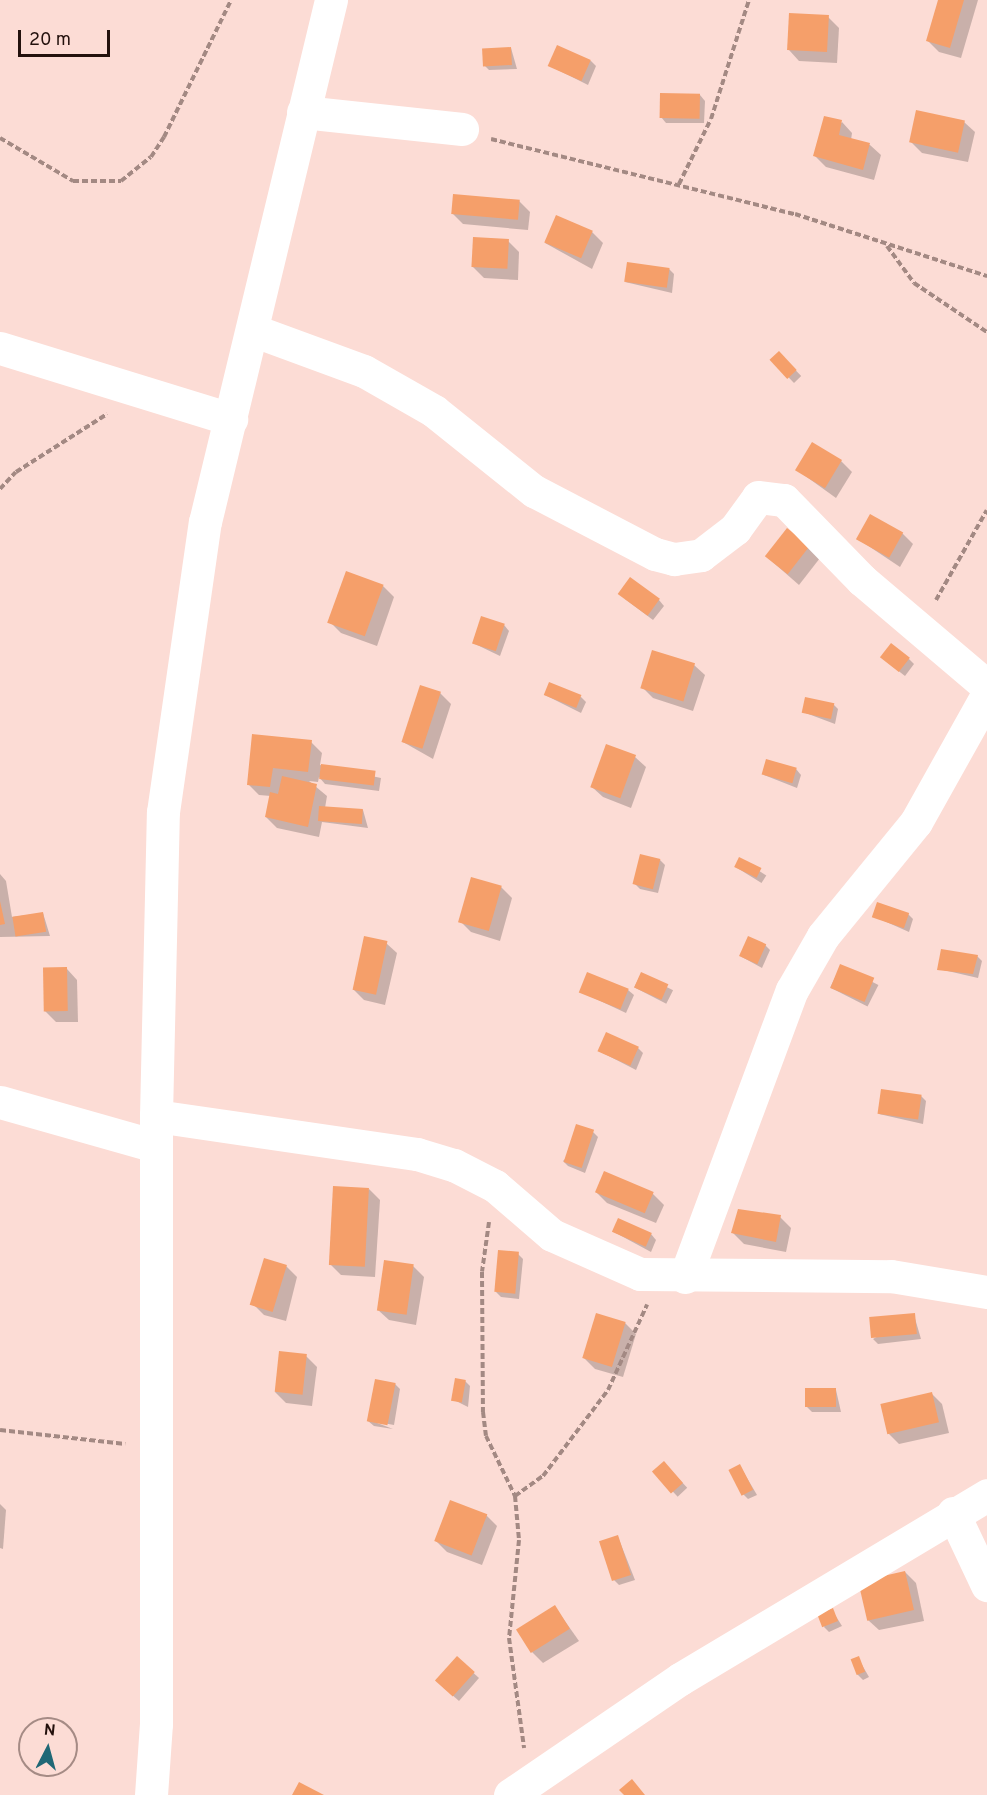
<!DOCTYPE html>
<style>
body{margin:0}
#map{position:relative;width:987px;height:1795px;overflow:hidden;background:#fcdcd5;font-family:Overpass,sans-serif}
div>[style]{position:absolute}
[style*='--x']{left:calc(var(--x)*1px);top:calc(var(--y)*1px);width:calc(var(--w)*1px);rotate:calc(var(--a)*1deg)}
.shadow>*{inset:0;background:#0003;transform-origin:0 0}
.building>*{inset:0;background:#f59f6a;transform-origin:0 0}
.path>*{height:4px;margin-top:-2px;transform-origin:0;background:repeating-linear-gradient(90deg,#a38983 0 6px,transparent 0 9px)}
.minor>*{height:33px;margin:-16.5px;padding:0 16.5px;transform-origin:16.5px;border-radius:16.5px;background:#fff}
.major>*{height:33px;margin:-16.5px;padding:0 16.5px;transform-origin:16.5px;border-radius:16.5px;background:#fff}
span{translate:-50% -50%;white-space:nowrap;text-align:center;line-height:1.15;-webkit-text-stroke:6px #fcdcd5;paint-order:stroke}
.north{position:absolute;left:18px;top:1717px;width:60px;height:60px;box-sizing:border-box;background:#fcdcd5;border:2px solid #a58b85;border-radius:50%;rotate:6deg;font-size:16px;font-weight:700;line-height:24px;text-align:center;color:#23110d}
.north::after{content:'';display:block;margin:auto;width:21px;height:27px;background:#206876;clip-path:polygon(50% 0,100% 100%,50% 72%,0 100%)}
.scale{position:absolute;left:18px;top:30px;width:92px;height:27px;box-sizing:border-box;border:3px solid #23110d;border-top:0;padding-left:8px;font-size:18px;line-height:21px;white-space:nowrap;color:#23110d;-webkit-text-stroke:4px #fcdcd5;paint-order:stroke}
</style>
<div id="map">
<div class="shadow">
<div style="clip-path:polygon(939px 0,978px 0,961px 58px,939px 52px,928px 41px)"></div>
<div style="clip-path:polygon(828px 17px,839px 28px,837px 63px,799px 61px,789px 50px)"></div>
<div style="clip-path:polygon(511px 48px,517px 69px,489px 70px,484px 65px)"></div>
<div style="clip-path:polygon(591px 61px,596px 66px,588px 85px,550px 66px)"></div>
<div style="clip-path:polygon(700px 95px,705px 101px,704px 123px,666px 123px,661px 117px)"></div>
<div style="clip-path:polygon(842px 122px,852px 133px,851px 140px,870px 145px,881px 155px,874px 180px,826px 167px,815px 156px)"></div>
<div style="clip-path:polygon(964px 122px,975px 132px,968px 162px,922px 153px,911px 142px)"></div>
<div style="clip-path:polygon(519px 201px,530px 212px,528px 230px,463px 224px,452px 213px)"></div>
<div style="clip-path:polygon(592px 232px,603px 243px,592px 269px,545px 243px)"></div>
<div style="clip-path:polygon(508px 241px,519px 252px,518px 280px,484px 278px,473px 267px)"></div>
<div style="clip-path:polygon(669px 269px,674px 274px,672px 293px,625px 282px)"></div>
<div style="left:779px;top:353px;width:32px;height:10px;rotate:46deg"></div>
<div style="clip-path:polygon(841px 461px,852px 472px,836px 498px,797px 470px)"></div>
<div style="clip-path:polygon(902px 533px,913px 544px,900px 567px,858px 539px)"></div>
<div style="clip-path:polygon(809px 547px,820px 558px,799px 585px,767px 557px)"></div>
<div style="clip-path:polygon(383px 586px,394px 597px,377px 646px,341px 633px,330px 622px)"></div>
<div style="clip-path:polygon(625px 599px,659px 600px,664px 606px,653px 620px)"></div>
<div style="clip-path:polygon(504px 625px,509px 631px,500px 656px,473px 643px)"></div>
<div style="clip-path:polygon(909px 659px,914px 664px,905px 676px,887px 662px)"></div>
<div style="clip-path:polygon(694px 665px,705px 675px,693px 711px,653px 698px,642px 687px)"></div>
<div style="clip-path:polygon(440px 693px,451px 704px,433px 759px,403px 742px)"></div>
<div style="clip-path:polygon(545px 695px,581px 697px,586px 702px,581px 713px)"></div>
<div style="clip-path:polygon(833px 704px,838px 709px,835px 724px,803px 712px)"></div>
<div style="clip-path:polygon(311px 742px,322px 753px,320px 765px,381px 778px,379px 791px,325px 784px,319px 777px,318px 782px,309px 781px,327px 796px,325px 808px,363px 810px,368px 828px,322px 822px,319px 837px,277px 828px,266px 817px,271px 796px,259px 795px,248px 784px)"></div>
<div style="clip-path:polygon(635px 757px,646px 767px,631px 808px,603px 797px,592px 787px)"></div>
<div style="clip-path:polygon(796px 769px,801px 775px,797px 788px,764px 775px)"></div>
<div style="left:740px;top:859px;width:31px;height:9px;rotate:32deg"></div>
<div style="clip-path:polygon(660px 860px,665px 865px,658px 893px,640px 889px,635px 884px)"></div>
<div style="clip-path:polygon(0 874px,6px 881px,12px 917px,43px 913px,50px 936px,0 937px)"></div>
<div style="clip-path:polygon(501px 887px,512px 898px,500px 941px,471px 932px,460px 921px)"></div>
<div style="clip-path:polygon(908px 914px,913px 919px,909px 932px,873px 916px)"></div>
<div style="clip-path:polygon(386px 943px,397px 953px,385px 1005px,364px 1000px,353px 989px)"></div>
<div style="clip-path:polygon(765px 945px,770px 950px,762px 968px,742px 957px)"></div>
<div style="clip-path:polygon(977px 956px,982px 961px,978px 978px,939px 969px)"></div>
<div style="left:841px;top:966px;width:42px;height:24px;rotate:27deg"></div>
<div style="clip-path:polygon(67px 969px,77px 980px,78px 1022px,56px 1022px,45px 1011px)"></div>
<div style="left:641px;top:974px;width:36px;height:15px;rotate:27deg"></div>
<div style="clip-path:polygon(628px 990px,634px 995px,626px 1013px,581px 992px)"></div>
<div style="clip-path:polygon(638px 1048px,643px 1053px,636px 1070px,599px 1051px)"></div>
<div style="clip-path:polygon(921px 1096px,926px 1101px,923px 1124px,879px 1114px)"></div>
<div style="clip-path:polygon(593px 1132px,598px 1137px,585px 1173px,568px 1166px,563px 1161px)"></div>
<div style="clip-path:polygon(369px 1189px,380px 1200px,375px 1277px,341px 1275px,330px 1264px)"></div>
<div style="clip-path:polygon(596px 1192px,653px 1194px,664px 1205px,656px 1223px,607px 1203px)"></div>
<div style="clip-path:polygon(780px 1217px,791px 1228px,786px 1252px,744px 1244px,733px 1233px)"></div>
<div style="clip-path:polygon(614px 1232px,651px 1234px,656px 1240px,651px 1252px)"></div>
<div style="clip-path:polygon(518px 1254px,523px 1259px,519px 1299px,501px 1297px,496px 1292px)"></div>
<div style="clip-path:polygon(286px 1266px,297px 1277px,286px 1321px,264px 1315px,253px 1304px)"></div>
<div style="clip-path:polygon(413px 1266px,424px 1277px,416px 1325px,389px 1320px,378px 1310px)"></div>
<div style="clip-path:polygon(914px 1315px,921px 1339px,878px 1344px,873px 1339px)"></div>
<div style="clip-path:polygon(625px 1323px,636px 1334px,623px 1377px,595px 1369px,584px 1358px)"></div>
<div style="clip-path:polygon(306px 1356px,317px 1367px,312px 1406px,286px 1403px,275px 1392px)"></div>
<div style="clip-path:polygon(465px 1381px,470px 1386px,468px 1407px,454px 1400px)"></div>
<div style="clip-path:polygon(395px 1384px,400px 1389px,394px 1425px,372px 1421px,393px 1429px,374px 1426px,368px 1421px)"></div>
<div style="clip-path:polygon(836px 1390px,841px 1412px,812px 1412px,807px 1407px)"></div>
<div style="clip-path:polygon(931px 1393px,942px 1404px,949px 1433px,899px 1444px,888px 1433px)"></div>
<div style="left:664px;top:1463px;width:34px;height:13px;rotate:47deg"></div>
<div style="clip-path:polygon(740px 1466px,757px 1495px,748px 1499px,743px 1494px)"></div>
<div style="clip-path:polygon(0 1504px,6px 1510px,3px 1549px,0 1548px)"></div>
<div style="clip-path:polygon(486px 1515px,497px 1526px,482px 1565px,447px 1552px,436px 1541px)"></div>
<div style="clip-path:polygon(618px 1537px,635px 1580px,619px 1585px,614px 1580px)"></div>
<div style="clip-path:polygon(905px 1572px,916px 1583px,924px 1621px,879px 1630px,868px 1620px)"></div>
<div style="clip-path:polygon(555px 1607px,579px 1641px,543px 1663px,532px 1652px)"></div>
<div style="clip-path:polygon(832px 1610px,842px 1626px,829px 1632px,824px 1627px)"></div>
<div style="clip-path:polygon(457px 1658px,479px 1678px,459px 1701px,442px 1686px)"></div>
<div style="clip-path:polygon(858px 1658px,869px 1677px,863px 1680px,857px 1674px)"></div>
</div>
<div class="building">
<div style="clip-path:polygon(938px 0,964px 0,950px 48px,926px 41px)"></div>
<div style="left:789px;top:13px;width:40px;height:37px;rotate:3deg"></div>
<div style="left:557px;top:45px;width:37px;height:23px;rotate:24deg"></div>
<div style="left:511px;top:47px;width:18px;height:29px;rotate:87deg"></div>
<div style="left:660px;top:93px;width:40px;height:25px;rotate:1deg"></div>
<div style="left:916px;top:110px;width:50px;height:33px;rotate:12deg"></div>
<div style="clip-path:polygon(824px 116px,842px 120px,839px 135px,870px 143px,863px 170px,813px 156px)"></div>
<div style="left:453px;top:194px;width:67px;height:20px;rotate:5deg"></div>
<div style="left:556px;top:215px;width:40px;height:30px;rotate:23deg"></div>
<div style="left:473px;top:237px;width:36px;height:30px;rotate:3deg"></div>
<div style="left:627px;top:262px;width:43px;height:20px;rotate:8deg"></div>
<div style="left:779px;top:351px;width:26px;height:13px;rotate:47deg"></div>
<div style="left:812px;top:442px;width:35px;height:33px;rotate:31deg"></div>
<div style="left:870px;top:514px;width:38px;height:29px;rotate:29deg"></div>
<div style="left:787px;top:528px;width:29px;height:36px;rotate:38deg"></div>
<div style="left:346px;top:571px;width:40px;height:55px;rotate:20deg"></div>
<div style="left:630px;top:577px;width:37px;height:21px;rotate:36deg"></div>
<div style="left:481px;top:616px;width:25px;height:29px;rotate:18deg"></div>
<div style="left:891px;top:643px;width:24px;height:18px;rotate:38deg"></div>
<div style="left:652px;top:650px;width:45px;height:40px;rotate:17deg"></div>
<div style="left:549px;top:682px;width:35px;height:14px;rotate:22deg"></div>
<div style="left:420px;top:685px;width:22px;height:60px;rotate:18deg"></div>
<div style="left:805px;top:697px;width:30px;height:16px;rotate:12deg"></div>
<div style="clip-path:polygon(252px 734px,312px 740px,308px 772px,273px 768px,270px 787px,247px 785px)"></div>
<div style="left:606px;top:744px;width:32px;height:46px;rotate:20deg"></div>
<div style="left:766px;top:759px;width:32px;height:16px;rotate:16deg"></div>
<div style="left:321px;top:764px;width:55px;height:15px;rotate:7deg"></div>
<div style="clip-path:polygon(282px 776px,317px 784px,308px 827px,265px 817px,270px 792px,278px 794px)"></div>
<div style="left:319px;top:806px;width:44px;height:15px;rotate:4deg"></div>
<div style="left:640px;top:854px;width:21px;height:31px;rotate:14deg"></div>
<div style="left:739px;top:857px;width:25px;height:11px;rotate:26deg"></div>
<div style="left:471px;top:877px;width:32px;height:47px;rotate:16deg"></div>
<div style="clip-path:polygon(0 901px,5px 924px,0 925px)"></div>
<div style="left:877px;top:902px;width:34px;height:16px;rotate:19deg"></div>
<div style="left:43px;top:912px;width:20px;height:31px;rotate:81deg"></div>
<div style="left:364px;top:936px;width:24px;height:55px;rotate:12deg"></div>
<div style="left:748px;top:936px;width:20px;height:22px;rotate:24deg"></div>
<div style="clip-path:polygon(941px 949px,978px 955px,973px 974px,937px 970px)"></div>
<div style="left:840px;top:964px;width:37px;height:26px;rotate:22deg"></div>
<div style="left:67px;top:967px;width:44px;height:24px;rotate:89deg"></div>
<div style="left:587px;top:972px;width:45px;height:22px;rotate:22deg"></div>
<div style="left:641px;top:972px;width:30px;height:17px;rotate:24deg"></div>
<div style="left:606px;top:1032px;width:36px;height:21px;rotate:24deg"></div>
<div style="left:881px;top:1089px;width:41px;height:25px;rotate:8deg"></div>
<div style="left:576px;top:1124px;width:19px;height:40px;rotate:18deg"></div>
<div style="left:604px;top:1171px;width:54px;height:23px;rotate:23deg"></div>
<div style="left:333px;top:1186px;width:36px;height:79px;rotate:3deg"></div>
<div style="clip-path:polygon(738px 1209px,781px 1215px,776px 1242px,731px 1233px)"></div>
<div style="left:618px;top:1218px;width:37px;height:15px;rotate:24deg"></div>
<div style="left:498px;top:1250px;width:21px;height:42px;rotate:5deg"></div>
<div style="left:264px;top:1258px;width:24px;height:49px;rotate:17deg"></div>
<div style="left:384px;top:1260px;width:30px;height:51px;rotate:8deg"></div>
<div style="left:596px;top:1313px;width:31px;height:47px;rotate:17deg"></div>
<div style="left:915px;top:1313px;width:21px;height:46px;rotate:85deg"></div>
<div style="left:279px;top:1351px;width:28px;height:41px;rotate:6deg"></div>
<div style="left:455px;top:1378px;width:11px;height:23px;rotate:10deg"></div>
<div style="left:375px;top:1379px;width:21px;height:43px;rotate:11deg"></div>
<div style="left:805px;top:1388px;width:31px;height:19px"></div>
<div style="left:932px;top:1392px;width:31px;height:53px;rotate:77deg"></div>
<div style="left:664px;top:1461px;width:29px;height:16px;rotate:49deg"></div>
<div style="left:740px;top:1464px;width:29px;height:13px;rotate:63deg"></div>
<div style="left:450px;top:1500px;width:40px;height:44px;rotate:21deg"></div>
<div style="left:618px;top:1535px;width:42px;height:20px;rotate:72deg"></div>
<div style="left:905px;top:1571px;width:40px;height:48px;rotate:77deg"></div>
<div style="left:555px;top:1605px;width:28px;height:46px;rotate:58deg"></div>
<div style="left:833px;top:1608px;width:14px;height:17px;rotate:69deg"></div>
<div style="left:457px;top:1656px;width:24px;height:33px;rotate:42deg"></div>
<div style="left:859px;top:1656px;width:17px;height:9px;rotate:69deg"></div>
<div style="clip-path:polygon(632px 1779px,645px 1795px,624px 1795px,619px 1790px)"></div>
<div style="clip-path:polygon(299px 1782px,324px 1795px,292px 1795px)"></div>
</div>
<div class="path">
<div style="--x:0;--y:138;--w:85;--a:30.5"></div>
<div style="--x:73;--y:181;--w:48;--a:0"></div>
<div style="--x:121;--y:181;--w:38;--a:-39"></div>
<div style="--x:151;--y:157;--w:24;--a:-57"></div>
<div style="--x:164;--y:137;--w:153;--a:-63.9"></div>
<div style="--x:491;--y:139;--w:313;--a:13.9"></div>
<div style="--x:795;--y:214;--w:202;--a:17.9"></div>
<div style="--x:679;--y:184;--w:72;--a:-63.8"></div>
<div style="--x:711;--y:119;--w:125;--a:-72.3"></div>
<div style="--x:887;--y:246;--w:46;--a:53.9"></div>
<div style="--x:914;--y:283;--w:88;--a:33.9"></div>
<div style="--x:0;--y:489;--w:23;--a:-47"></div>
<div style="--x:16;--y:472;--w:108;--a:-32.5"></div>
<div style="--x:936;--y:600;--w:103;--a:-60.5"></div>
<div style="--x:489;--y:1222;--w:50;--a:98"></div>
<div style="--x:482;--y:1272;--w:140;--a:89.6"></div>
<div style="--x:483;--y:1412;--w:24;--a:83"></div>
<div style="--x:486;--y:1436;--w:67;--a:64.2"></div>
<div style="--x:515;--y:1496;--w:44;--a:84.8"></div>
<div style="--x:519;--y:1540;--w:99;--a:95.8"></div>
<div style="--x:509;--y:1638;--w:111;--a:82.2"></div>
<div style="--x:0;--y:1430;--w:126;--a:6.4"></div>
<div style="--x:515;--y:1496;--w:34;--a:-36"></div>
<div style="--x:543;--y:1476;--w:108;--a:-52.9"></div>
<div style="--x:608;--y:1390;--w:94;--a:-65.4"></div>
</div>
<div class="minor">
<div style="--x:303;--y:112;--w:160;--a:6.1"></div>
<div style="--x:252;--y:330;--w:119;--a:20.1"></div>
<div style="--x:364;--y:371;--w:81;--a:29.7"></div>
<div style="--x:434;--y:411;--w:128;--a:38.7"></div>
<div style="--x:534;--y:491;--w:136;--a:27.5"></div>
<div style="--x:655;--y:554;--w:20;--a:15"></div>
<div style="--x:674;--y:559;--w:27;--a:-8"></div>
<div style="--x:701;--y:555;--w:43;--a:-37.4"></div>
<div style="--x:735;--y:529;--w:39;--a:-54"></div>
<div style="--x:758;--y:497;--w:26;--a:7"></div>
<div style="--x:784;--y:500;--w:112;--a:45.7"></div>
<div style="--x:862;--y:580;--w:164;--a:40.3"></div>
<div style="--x:0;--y:348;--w:242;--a:17.1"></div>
<div style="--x:0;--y:1102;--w:162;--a:15.8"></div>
<div style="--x:156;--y:1116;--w:264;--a:8.3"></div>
<div style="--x:417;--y:1154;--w:39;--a:17"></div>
<div style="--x:454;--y:1165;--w:46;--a:27.1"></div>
<div style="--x:495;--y:1186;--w:75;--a:40.7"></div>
<div style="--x:552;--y:1235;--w:96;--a:23.9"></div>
<div style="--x:640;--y:1274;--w:251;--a:0.5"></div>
<div style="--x:891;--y:1276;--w:97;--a:9.5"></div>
<div style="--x:685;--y:1277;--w:306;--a:-69.6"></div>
<div style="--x:792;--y:990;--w:62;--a:-60.1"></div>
<div style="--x:823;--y:936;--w:147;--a:-50.8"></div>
<div style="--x:916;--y:822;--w:145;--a:-60.8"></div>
<div style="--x:953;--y:1513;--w:80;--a:64.7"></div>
<div style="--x:510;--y:1795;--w:206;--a:-34.3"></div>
<div style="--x:680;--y:1679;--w:358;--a:-30.9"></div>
</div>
<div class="major">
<div style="--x:151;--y:1795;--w:71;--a:-86"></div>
<div style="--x:156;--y:1724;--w:608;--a:-90"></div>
<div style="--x:156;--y:1116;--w:304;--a:-88.7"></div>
<div style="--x:163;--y:812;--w:293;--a:-81.8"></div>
<div style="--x:205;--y:522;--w:537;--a:-76.43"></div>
</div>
<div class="north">N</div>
<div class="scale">20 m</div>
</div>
